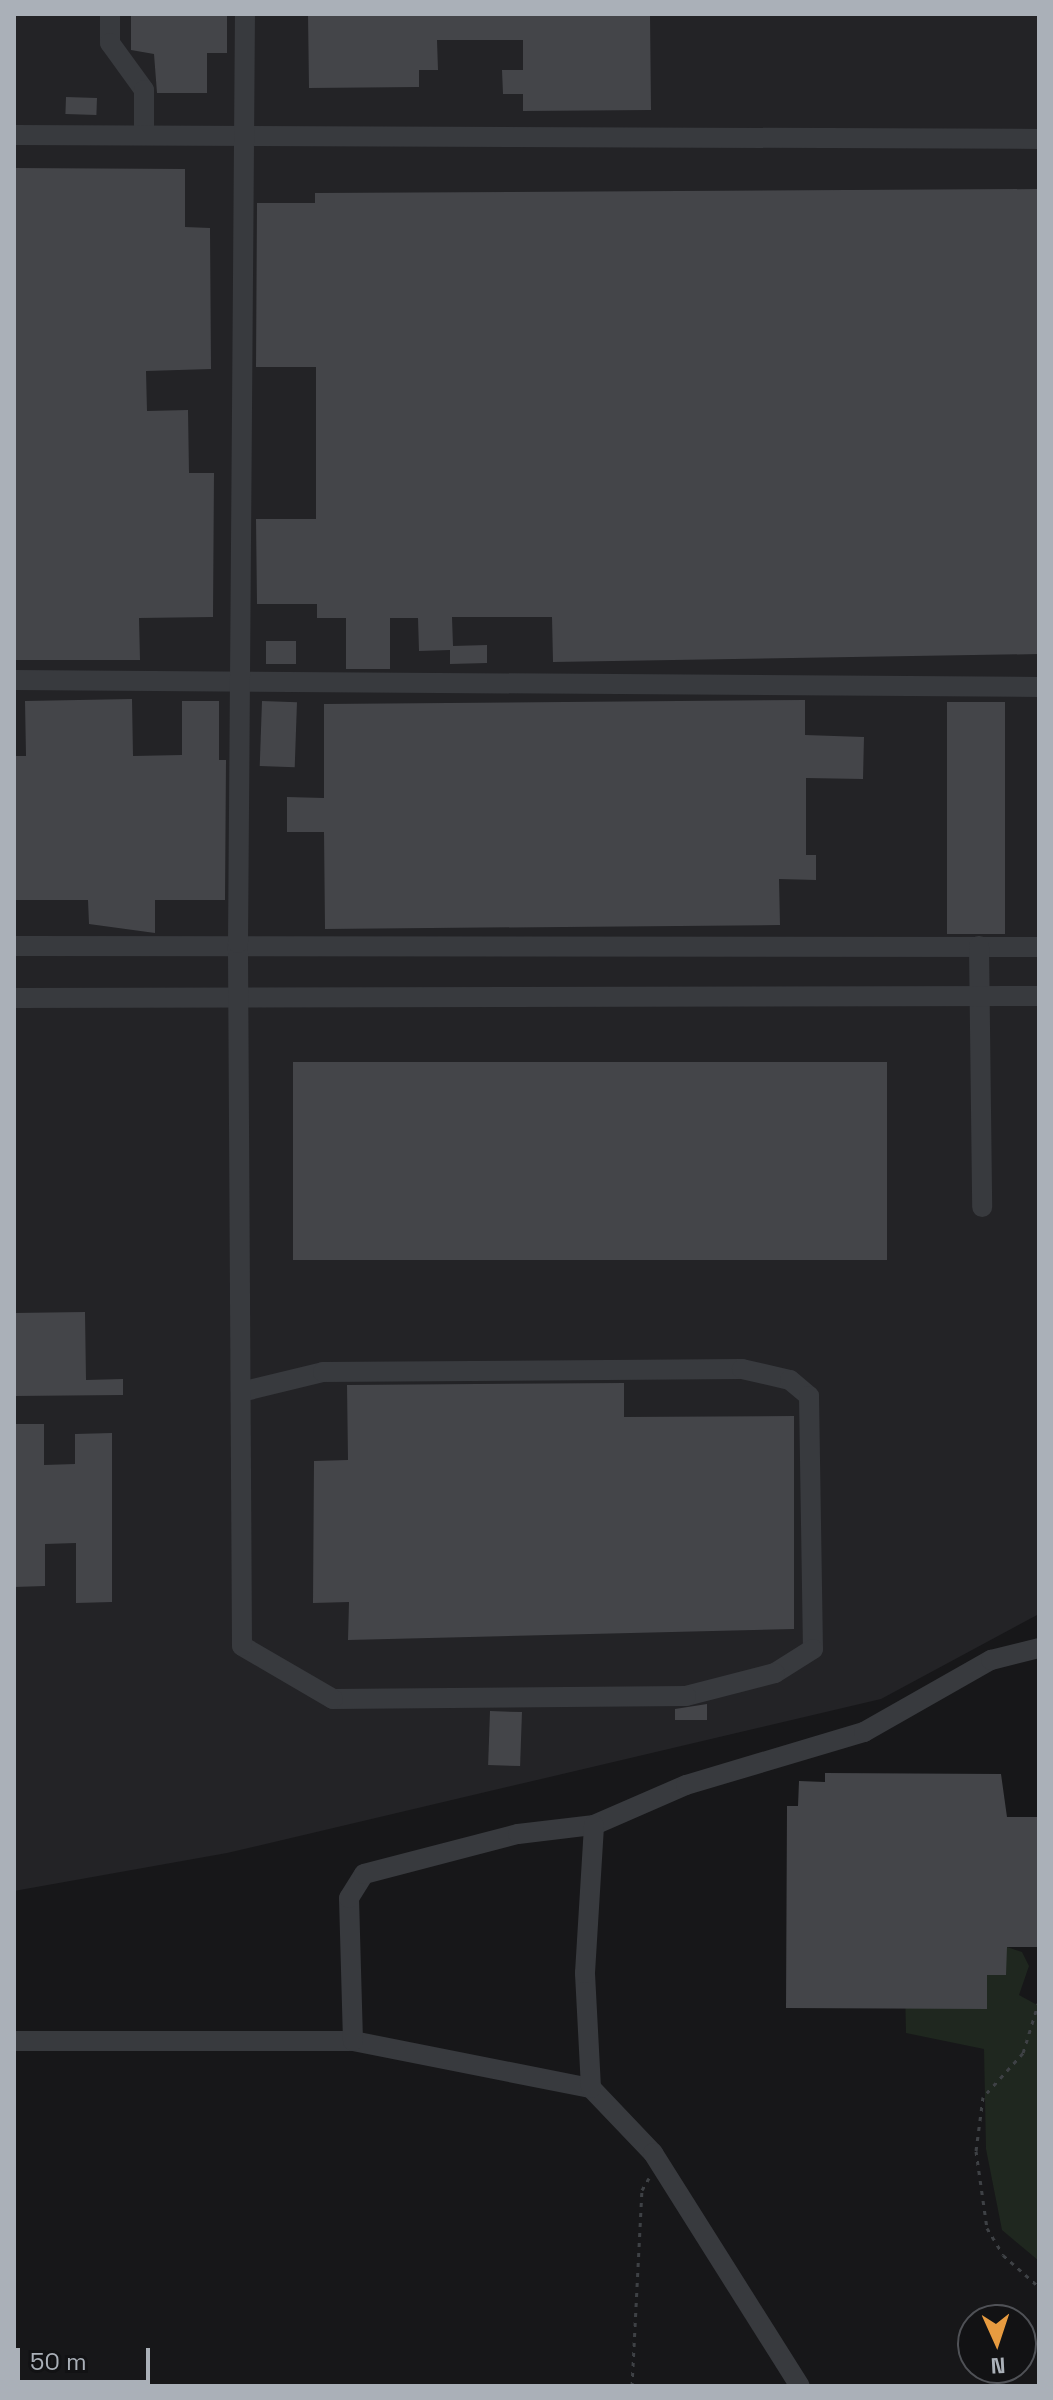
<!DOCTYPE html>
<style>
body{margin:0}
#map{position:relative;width:1053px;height:2400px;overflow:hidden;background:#171719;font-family:"Space Grotesk",sans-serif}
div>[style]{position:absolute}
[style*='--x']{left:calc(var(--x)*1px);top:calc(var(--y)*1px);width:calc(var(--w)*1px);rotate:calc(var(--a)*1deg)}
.built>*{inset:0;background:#232326}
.green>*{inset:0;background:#1f271f}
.building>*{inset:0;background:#444549;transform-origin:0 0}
.path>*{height:3px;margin-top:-1.5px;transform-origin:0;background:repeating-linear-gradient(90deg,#3e4145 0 4px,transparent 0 10px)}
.minor>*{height:20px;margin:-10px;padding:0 10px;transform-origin:10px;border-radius:10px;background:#383a3e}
span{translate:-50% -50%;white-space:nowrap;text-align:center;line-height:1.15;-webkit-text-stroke:6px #121214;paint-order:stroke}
.frame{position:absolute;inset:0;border:16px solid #aab0b8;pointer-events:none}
.north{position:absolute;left:957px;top:2304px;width:80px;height:80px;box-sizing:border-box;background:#121214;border:2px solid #4f5156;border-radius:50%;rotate:177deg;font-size:22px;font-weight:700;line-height:32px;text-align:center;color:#aab0b8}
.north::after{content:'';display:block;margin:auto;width:28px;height:36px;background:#e79b40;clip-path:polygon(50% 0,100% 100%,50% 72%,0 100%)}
.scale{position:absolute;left:16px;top:2348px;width:134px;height:36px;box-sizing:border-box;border:4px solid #aab0b8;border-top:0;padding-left:10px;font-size:24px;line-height:28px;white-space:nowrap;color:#aab0b8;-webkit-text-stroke:6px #121214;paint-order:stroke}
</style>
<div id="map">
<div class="built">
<div style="clip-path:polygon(14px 14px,1039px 14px,1039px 1614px,881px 1699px,227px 1853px,14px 1891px)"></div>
</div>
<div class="green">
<div style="clip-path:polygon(1007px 1947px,1022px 1952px,1029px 1966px,1019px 1995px,1039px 2006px,1039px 2261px,1002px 2230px,986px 2149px,984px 2049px,906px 2033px,905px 1989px)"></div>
</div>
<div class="building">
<div style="clip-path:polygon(131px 14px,227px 14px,227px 53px,207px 53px,207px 93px,157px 93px,154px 54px,131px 50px)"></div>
<div style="clip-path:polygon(308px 14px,650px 14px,651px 110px,523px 111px,523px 94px,503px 94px,502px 70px,523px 70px,523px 40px,437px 40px,438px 70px,419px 70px,419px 87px,309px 88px)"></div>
<div style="left:66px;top:97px;width:31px;height:17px;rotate:2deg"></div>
<div style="clip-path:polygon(14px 168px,185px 169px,185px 227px,210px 228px,211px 369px,146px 371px,147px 411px,188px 410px,189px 473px,214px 473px,213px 617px,139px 618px,140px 660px,14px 660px)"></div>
<div style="clip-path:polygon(1039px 189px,1039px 654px,553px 662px,552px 617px,452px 617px,453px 646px,487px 645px,487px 663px,450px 664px,450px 650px,419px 651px,418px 618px,390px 618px,390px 669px,346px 669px,346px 618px,317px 618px,317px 604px,257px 604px,256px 519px,316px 519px,316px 367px,256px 367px,257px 203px,315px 203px,315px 193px)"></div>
<div style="left:266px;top:641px;width:30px;height:23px"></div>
<div style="clip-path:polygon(132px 699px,133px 756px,182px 755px,182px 701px,219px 701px,219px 760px,226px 760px,225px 900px,155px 900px,155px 933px,89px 924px,88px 900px,14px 900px,14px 756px,26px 756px,25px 701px)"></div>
<div style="clip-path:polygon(805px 700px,805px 735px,864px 737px,863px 779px,806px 778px,806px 855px,816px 855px,816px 880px,779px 879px,780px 925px,325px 929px,324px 832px,287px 832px,287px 797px,324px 798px,324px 704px)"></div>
<div style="left:262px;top:701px;width:35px;height:65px;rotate:2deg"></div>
<div style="left:1005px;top:702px;width:232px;height:58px;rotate:90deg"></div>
<div style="left:293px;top:1062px;width:594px;height:198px"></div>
<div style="clip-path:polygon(85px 1312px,86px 1380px,123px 1379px,123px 1395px,14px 1396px,14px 1313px)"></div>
<div style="clip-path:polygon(624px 1383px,624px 1417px,794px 1416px,794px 1629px,348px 1640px,349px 1602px,313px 1603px,314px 1461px,348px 1460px,347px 1385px)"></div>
<div style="clip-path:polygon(14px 1424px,44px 1424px,44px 1465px,75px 1464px,75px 1434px,112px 1433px,112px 1602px,76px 1603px,76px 1543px,45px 1544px,45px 1586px,14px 1587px)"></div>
<div style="clip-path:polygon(707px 1704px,707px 1720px,675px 1720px,675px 1709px)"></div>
<div style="left:490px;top:1711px;width:32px;height:54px;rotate:2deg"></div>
<div style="clip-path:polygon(825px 1773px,1001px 1774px,1007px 1817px,1039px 1817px,1039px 1947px,1007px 1947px,1006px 1975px,987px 1975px,987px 2009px,786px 2008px,787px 1806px,798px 1806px,799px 1781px,825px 1782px)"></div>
</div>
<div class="path">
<div style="--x:1039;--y:2001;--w:54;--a:107.1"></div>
<div style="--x:1023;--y:2053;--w:59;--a:132.3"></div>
<div style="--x:983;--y:2097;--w:54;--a:97.4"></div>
<div style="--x:976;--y:2151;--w:78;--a:81.9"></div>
<div style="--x:987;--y:2228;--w:31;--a:59"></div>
<div style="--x:1003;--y:2255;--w:48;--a:41.6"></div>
<div style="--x:632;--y:2386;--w:196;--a:-87.1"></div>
<div style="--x:642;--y:2190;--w:14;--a:-60"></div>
</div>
<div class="minor">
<div style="--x:110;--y:14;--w:29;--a:90"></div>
<div style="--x:110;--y:43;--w:58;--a:54.1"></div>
<div style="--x:144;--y:90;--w:45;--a:90"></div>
<div style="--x:14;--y:135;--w:1025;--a:0.22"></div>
<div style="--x:14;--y:680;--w:1025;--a:0.39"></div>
<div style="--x:14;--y:946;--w:1025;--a:0.06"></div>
<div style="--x:979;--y:946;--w:261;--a:89.3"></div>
<div style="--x:14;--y:998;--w:1025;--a:-0.11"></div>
<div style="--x:241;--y:1392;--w:84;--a:-13.7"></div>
<div style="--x:323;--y:1372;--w:419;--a:-0.4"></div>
<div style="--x:742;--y:1369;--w:49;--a:12.9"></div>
<div style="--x:790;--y:1380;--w:25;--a:40"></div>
<div style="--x:809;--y:1396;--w:253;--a:89.1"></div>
<div style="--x:813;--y:1649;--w:45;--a:147.7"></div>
<div style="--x:775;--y:1673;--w:92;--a:165.5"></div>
<div style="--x:686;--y:1696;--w:353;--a:179.5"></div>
<div style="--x:333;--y:1699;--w:105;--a:-149.8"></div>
<div style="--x:242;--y:1646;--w:703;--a:-90.33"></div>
<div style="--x:238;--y:943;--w:929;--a:-89.57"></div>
<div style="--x:14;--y:2041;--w:339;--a:0"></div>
<div style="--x:353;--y:2041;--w:243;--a:11.2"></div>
<div style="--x:591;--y:2088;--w:90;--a:46.4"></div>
<div style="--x:653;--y:2153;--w:275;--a:57.8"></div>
<div style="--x:353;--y:2041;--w:143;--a:-91.6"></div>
<div style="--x:349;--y:1898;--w:28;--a:-58"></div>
<div style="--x:364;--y:1874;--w:159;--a:-14.6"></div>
<div style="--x:518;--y:1834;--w:77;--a:-6.8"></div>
<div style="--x:594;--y:1825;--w:100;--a:-23.5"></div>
<div style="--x:686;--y:1785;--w:186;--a:-16.6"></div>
<div style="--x:864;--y:1732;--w:146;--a:-29.6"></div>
<div style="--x:991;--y:1660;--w:49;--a:-14"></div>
<div style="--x:591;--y:2088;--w:115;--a:-93"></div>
<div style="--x:585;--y:1973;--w:148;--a:-86.5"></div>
</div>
<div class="frame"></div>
<div class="north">N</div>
<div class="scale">50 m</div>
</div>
